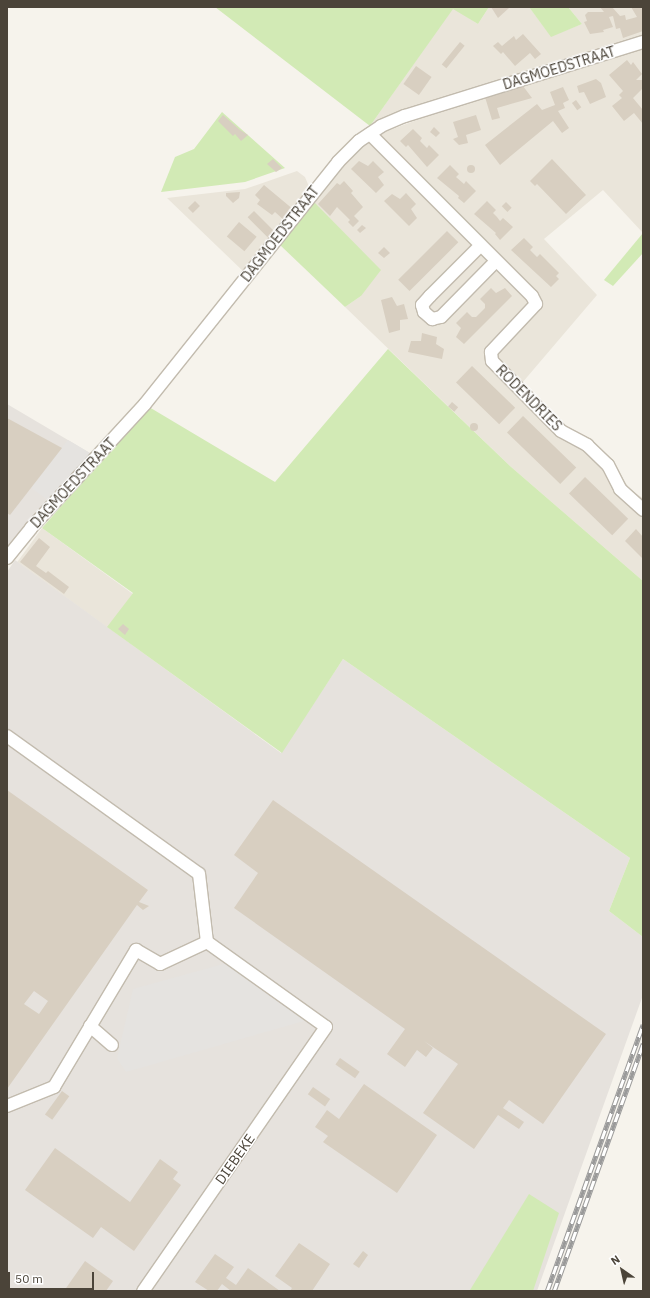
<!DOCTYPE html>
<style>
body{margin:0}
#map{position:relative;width:650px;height:1298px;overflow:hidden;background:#f6f3ec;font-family:"IBM Plex Sans",sans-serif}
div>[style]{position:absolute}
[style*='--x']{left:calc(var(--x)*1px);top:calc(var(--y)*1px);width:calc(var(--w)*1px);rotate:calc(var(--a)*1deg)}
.residential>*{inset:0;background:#eae5da;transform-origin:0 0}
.industrial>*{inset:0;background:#e6e2dd}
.green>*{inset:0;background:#d2eab5}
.parking>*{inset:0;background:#e5e3e0}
.building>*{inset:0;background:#d8cfc1;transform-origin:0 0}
.round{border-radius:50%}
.roads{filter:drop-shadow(1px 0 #c2bbae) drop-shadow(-1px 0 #c2bbae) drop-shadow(0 1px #c2bbae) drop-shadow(0 -1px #c2bbae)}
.minor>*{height:12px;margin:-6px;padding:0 6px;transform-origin:6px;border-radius:6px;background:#fff}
.rail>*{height:4.5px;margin-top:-2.25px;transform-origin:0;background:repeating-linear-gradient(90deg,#fff 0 9px,#9a9a9a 0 18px);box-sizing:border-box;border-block:1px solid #9a9a9a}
span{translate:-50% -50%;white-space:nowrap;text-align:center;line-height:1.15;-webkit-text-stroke:3px #fff;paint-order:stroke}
.street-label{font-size:14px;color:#4b4439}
.frame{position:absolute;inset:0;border:8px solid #4b4439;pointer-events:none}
.north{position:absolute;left:602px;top:1250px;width:40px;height:40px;-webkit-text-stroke:3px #fff;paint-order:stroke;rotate:326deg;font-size:11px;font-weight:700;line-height:16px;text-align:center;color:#4b4439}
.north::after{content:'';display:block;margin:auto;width:14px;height:18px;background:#4b4439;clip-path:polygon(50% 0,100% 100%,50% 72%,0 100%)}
.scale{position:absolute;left:8px;top:1272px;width:86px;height:18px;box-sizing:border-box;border:2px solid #4b4439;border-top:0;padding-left:5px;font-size:12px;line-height:14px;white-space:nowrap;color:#4b4439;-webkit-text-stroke:3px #fff;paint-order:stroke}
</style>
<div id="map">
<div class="residential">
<div style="clip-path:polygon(489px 7px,529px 7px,551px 36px,582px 24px,568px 7px,643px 7px,643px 35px,395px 113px,370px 126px,453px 8px,478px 24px)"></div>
<div style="clip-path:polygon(643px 45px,643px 233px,603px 190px,544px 239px,597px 295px,522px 383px,562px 426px,593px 443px,610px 457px,630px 490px,643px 498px,643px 581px,510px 466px,345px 307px,361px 296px,314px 202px,338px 171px,364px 144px,382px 133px,425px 117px)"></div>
<div style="clip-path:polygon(297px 171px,305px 177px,310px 189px,245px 273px,167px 198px,245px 189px)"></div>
<div style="left:42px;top:528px;width:112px;height:42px;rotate:36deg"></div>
</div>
<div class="industrial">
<div style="clip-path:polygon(7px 404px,95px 456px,7px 552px)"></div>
<div style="clip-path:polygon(15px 560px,281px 753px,343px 659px,630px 858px,609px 911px,643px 937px,643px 995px,537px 1291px,7px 1291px,7px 572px)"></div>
</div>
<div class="green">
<div style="clip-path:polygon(215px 7px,489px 7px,478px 24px,453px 9px,370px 126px)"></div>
<div style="clip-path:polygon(529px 7px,568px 7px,582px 24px,551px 37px)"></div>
<div style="clip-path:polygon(222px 112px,285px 168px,245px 182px,161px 192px,175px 157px,194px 149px)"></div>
<div style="clip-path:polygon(314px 202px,381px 270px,361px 296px,345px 307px,280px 245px)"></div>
<div style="clip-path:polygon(643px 233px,643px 253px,613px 286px,604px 280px)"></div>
<div style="clip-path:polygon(388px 349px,510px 466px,643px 581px,643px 937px,609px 911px,630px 858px,343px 659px,282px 753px,107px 627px,133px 593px,42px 528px,149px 407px,275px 482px)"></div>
<div style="clip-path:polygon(529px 1194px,559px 1213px,533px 1291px,472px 1291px,470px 1290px)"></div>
</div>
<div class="parking">
<div style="clip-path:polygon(68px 440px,95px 456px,52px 503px,30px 487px)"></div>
<div style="clip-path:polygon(238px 960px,311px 1019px,126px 1072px,117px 1058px,133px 989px)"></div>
</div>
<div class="building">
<div style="clip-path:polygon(491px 7px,507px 7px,509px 8px,498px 18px)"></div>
<div style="clip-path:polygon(600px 7px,612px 7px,620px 16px,625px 15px,626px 20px,637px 17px,631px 7px,642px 7px,643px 31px,623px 38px,620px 28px,616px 29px,613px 16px,609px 17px,613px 27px,603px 30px,604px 32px,590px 34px,584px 22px,587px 21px,585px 15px,588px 12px,604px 12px)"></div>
<div style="clip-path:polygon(523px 34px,541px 54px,535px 59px,530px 53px,515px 66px,503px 52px,501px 54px,493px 46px,498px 42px,502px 46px,514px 36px,516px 40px)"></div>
<div style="left:460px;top:42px;width:6px;height:29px;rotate:39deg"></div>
<div style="clip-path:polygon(627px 60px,631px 65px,633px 62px,642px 74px,636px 80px,643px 80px,643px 88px,633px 98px,643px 110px,643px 124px,634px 113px,624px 121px,612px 106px,622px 98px,619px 95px,623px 91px,609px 75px)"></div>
<div style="left:416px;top:66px;width:19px;height:22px;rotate:35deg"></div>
<div style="clip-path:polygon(596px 79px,601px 83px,606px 97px,590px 104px,584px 92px,579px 93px,577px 86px)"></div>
<div style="clip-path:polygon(523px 86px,532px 98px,497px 108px,500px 118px,492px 120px,485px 97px)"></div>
<div style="clip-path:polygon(563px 87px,569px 100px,563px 103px,565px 108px,558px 111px,569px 128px,562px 133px,553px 121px,500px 165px,485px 145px,537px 104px,542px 110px,555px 105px,550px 92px)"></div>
<div style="left:576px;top:100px;width:9px;height:5px;rotate:54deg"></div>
<div style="clip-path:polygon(223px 115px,240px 130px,248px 135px,241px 141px,235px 134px,233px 136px,218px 121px)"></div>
<div style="clip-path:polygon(476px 115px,481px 130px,466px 135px,468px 143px,459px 145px,453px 139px,458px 137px,453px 122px)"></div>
<div style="clip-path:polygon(434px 127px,440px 133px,436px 137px,430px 132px)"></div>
<div style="clip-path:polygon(413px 129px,422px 138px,420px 141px,427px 148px,429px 145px,439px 155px,427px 167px,408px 145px,406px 147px,400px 141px)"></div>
<div style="clip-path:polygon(273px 159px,282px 168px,276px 172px,267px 164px)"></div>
<div style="clip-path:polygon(552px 159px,586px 195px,566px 214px,537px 184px,535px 186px,530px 181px)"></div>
<div style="clip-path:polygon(359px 161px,368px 166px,373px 161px,384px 172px,378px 177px,384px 185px,376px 193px,351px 169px)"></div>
<div style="clip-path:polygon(450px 165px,459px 174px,456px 177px,464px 184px,466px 181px,476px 191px,464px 203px,458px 198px,459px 196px,437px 178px)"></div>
<div class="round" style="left:467px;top:165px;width:8px;height:8px"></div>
<div style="clip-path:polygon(344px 181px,353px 191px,351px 193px,363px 207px,354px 216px,359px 221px,353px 227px,348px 222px,350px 220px,337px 207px,330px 216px,318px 204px,337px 183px,340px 185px)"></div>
<div style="clip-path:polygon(264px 185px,294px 210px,285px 221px,275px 212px,272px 215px,257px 204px,260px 200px,255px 195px)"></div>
<div style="clip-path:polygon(240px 192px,239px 198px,233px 203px,226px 196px,226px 193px)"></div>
<div style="clip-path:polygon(406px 193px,416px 204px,411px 209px,417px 218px,409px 226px,384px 201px,392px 194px,400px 199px)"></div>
<div style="left:195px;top:201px;width:7px;height:10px;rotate:45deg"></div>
<div style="clip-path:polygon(487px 201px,496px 210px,493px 213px,497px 217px,500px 221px,503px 218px,513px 227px,500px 240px,495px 234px,496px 233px,474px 214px)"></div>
<div style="left:506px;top:202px;width:8px;height:6px;rotate:45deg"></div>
<div style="left:254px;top:211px;width:30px;height:9px;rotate:45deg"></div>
<div style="left:239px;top:222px;width:23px;height:19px;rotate:40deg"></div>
<div style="clip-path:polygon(362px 225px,366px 228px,360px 233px,357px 230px)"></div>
<div style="left:447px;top:231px;width:16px;height:69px;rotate:45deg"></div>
<div style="clip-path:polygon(524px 238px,533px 247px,530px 250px,537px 257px,540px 254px,559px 273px,556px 276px,559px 279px,551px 287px,511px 250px)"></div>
<div style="clip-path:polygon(384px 247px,390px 253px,384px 258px,378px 253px)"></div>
<div style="clip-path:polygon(491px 288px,496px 293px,505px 288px,512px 296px,464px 344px,456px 337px,461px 328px,456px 323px,467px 312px,472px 317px,476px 317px,485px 308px,485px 304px,480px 299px)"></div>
<div style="clip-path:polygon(392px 297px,397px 306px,404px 304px,408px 319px,400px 320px,400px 330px,389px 333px,381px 300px)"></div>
<div style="clip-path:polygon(422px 333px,437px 337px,436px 344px,444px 349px,442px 359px,408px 352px,411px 341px,421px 341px)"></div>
<div style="left:472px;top:366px;width:60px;height:23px;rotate:44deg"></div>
<div style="left:452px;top:402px;width:8px;height:6px;rotate:40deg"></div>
<div style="left:523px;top:416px;width:74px;height:23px;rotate:44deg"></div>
<div style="clip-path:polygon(7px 418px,62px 448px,10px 515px,7px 513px)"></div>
<div class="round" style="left:470px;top:423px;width:8px;height:8px"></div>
<div style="left:585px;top:477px;width:60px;height:23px;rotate:44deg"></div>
<div style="clip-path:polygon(636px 529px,643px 537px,643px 559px,625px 541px)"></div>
<div style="clip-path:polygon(39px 538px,50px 547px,36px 566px,46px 573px,48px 571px,69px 587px,64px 594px,20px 562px)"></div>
<div style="clip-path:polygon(123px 624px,129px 629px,125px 635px,118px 629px)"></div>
<div style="clip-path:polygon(evenodd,7px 790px,148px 890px,139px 902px,149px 906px,143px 910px,137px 905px,7px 1089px,7px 790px,34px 991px,48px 1001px,39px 1014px,24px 1004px,34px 991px)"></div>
<div style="clip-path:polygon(273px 800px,606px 1034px,543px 1124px,509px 1100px,503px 1108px,524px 1122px,519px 1129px,498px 1115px,474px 1149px,423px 1113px,458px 1064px,424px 1041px,433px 1048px,426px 1057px,417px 1050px,405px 1067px,387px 1054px,405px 1029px,234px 908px,258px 873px,234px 855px)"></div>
<div style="left:340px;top:1058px;width:24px;height:8px;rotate:35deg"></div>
<div style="clip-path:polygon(364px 1084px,437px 1135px,397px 1193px,323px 1142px,328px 1136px,315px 1127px,327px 1110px,339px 1119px)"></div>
<div style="left:313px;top:1087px;width:21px;height:9px;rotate:35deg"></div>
<div style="left:62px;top:1091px;width:9px;height:29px;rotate:36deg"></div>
<div style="clip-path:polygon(55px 1148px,130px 1202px,160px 1159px,178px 1172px,173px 1179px,181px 1185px,134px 1251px,101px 1227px,93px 1238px,25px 1190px)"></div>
<div style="clip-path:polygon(299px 1243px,330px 1264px,312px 1291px,290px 1291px,292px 1288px,275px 1276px)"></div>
<div style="clip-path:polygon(363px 1251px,368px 1255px,359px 1268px,353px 1264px)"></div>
<div style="clip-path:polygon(215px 1254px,234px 1267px,226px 1278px,236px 1285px,248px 1268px,280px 1291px,231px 1291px,222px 1284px,217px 1291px,209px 1291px,195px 1282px)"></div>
<div style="clip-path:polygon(85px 1261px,113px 1281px,106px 1291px,64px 1291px)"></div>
</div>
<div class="roads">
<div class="minor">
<div style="--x:370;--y:134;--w:229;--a:45"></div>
<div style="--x:532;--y:296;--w:9;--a:63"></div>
<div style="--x:536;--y:304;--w:66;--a:133.2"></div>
<div style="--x:491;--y:352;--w:9;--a:84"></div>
<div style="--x:492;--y:361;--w:98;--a:45.4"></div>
<div style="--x:561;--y:431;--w:30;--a:28"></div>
<div style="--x:587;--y:445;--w:29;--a:44"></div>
<div style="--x:608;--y:465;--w:27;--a:63"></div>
<div style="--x:620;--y:489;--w:31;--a:42"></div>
<div style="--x:480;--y:246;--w:71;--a:135"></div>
<div style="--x:430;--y:296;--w:12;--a:132"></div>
<div style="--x:422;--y:305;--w:7;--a:74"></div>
<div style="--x:424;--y:312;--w:11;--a:41"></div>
<div style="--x:432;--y:319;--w:9;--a:-13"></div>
<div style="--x:441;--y:317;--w:78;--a:-45.5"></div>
<div style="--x:7;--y:558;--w:38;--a:-51"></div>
<div style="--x:31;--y:528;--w:168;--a:-47.4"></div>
<div style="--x:145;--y:404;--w:310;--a:-51.4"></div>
<div style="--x:338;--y:162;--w:30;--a:-45"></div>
<div style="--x:359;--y:141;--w:27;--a:-34"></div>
<div style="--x:381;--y:126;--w:26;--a:-23"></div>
<div style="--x:405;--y:116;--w:249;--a:-17.3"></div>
<div style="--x:7;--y:736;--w:236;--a:35.7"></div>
<div style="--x:199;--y:874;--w:68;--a:83.3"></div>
<div style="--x:90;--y:1026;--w:29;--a:41"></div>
<div style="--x:7;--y:1106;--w:51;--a:-22"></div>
<div style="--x:54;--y:1087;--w:160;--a:-59.1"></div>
<div style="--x:136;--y:950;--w:28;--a:30"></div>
<div style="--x:160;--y:964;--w:52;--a:-25.1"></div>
<div style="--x:207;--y:942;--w:146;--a:35.5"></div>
<div style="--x:326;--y:1027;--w:321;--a:124.7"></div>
</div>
</div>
<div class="rail">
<div style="--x:547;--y:1291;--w:283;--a:-70.2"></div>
<div style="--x:554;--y:1291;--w:263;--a:-70.2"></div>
</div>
<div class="street-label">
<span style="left:559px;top:68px;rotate:-17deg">DAGMOEDSTRAAT</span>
<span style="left:280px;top:234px;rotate:-52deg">DAGMOEDSTRAAT</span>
<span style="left:529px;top:398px;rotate:45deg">RODENDRIES</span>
<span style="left:73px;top:483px;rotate:-47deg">DAGMOEDSTRAAT</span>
<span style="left:235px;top:1159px;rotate:-55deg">DIEBEKE</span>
</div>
<div class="frame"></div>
<div class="north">N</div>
<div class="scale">50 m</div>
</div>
